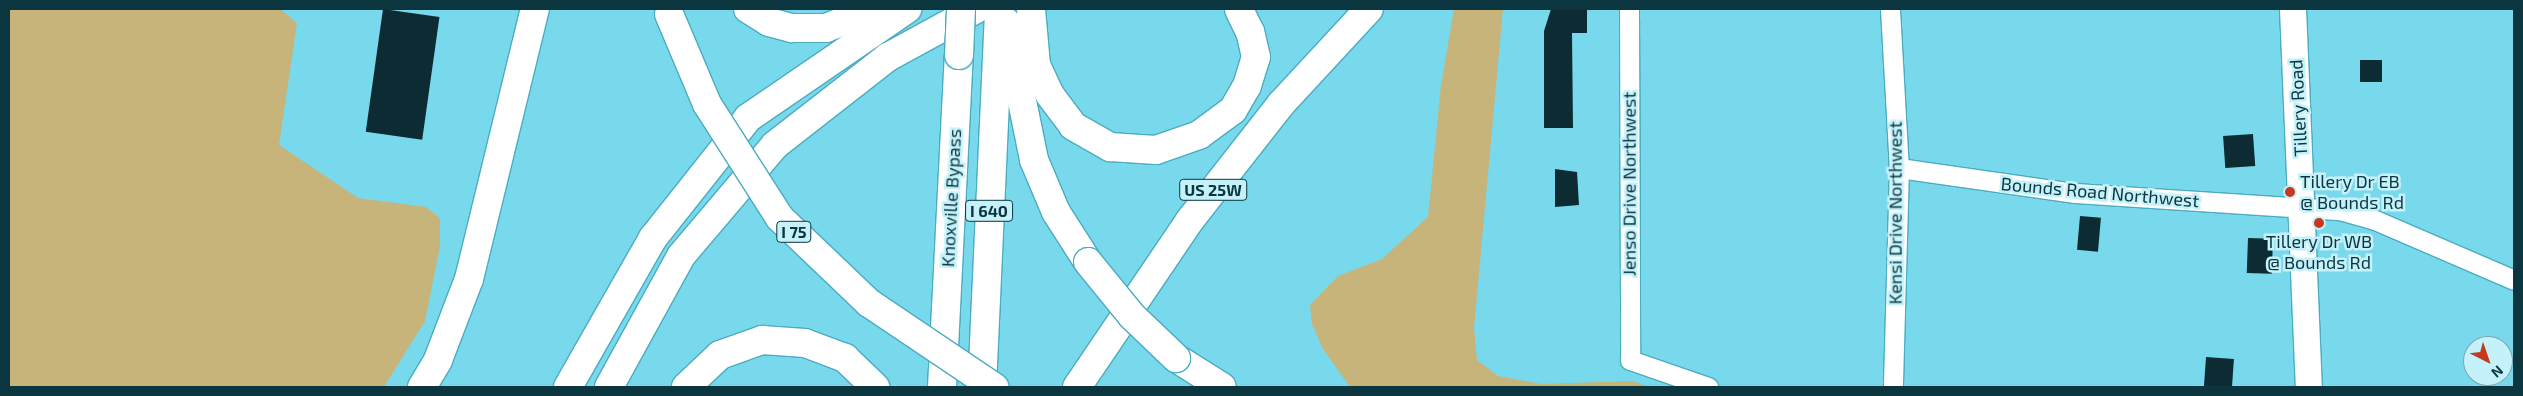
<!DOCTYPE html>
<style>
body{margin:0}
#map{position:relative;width:2523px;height:396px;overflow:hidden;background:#78d8ec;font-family:"Exo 2",sans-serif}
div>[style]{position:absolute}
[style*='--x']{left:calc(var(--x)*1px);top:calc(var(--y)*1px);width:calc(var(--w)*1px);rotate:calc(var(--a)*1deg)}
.green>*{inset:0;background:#c6b47b}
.building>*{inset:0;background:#0c2b32;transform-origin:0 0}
.roads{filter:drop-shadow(1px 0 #4bacc0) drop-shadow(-1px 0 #4bacc0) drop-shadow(0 1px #4bacc0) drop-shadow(0 -1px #4bacc0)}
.street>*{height:19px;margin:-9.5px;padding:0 9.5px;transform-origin:9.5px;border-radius:9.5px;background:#fff}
.secondary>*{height:26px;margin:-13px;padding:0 13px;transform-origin:13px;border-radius:13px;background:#fff}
.highway>*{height:28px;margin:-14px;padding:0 14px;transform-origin:14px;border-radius:14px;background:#fff}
.bridges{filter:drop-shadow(1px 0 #4bacc0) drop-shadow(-1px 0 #4bacc0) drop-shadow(0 1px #4bacc0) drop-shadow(0 -1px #4bacc0)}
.highway-bridge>*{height:28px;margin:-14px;padding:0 14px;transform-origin:14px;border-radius:14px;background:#fff}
.dots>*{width:14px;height:14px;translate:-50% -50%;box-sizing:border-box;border:2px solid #c5f1fb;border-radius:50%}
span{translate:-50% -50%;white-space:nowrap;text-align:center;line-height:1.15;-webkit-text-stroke:5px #c5f1fb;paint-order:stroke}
.shield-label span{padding:1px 4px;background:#c5f1fb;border:1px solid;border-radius:4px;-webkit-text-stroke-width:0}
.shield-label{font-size:16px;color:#0b363f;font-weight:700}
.street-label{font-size:18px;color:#0b363f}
.poi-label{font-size:18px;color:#0b363f}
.left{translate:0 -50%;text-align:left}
.frame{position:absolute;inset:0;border:10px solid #0b363f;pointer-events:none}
.north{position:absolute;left:2463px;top:336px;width:50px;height:50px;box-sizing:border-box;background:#c5f1fb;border:1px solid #7ba6b0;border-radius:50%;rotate:139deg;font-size:14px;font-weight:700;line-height:20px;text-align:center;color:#0b363f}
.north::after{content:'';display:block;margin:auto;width:18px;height:22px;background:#c53a1f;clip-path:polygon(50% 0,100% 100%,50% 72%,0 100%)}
</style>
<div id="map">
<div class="green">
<div style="clip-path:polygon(9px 9px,280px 9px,297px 23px,279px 145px,358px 198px,426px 207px,440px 218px,440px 246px,425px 321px,384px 387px,9px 387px)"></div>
<div style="clip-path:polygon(1454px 9px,1503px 9px,1474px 328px,1477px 360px,1498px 376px,1541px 384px,1633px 381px,1650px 387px,1350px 387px,1323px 349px,1312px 324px,1310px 305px,1338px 276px,1382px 259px,1428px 217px,1441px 85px)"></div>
</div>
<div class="building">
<div style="left:383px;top:9px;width:57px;height:124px;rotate:8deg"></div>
<div style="clip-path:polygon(1551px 9px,1587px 9px,1587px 33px,1572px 33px,1573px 128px,1544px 128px,1544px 31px)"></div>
<div style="left:2360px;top:60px;width:22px;height:22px"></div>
<div style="left:2253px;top:134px;width:32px;height:30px;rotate:86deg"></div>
<div style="clip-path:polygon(1555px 169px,1577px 172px,1579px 205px,1555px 207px)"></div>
<div style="left:2080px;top:216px;width:21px;height:34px;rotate:5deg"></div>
<div style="left:2248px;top:238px;width:25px;height:35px;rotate:2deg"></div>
<div style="left:2206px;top:357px;width:28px;height:30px;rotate:4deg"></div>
</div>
<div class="roads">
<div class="street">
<div style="--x:1629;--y:9;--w:351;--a:89.8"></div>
<div style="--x:1630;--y:360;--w:83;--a:19.1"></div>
<div style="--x:1890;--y:9;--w:159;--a:86.8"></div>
<div style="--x:1899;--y:168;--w:219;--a:91.6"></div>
<div style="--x:1899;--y:168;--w:178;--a:8.1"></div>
<div style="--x:2075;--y:193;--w:266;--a:3.7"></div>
<div style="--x:2340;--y:210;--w:36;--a:16"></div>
<div style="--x:2375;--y:220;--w:151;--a:23.3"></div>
</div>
<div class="secondary">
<div style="--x:2293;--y:9;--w:378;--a:87.6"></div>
</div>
<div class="highway">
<div style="--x:748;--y:9;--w:25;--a:32"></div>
<div style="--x:769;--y:22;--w:24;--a:15"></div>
<div style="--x:792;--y:28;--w:34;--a:0"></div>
<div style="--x:826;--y:28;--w:52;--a:-21.6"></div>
<div style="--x:1031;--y:9;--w:56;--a:84.9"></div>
<div style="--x:1036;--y:65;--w:33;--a:65"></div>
<div style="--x:1050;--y:95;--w:39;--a:53"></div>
<div style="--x:1073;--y:126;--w:43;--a:29.6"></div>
<div style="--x:1110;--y:147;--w:46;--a:3.7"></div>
<div style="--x:1156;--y:150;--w:46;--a:-19.2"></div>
<div style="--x:1199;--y:135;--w:42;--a:-36.3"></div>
<div style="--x:1233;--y:110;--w:28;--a:-60"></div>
<div style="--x:1247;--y:86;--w:30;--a:-73"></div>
<div style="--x:1256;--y:57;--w:26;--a:-103"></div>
<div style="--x:1250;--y:32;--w:25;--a:-116"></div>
<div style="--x:1006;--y:22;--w:141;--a:78.5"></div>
<div style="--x:1034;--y:160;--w:56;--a:67.1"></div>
<div style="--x:1056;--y:212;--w:59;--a:57.4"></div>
<div style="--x:1176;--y:358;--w:54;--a:32.2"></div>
<div style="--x:422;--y:387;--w:31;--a:-59"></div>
<div style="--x:438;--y:360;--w:87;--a:-69.1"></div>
<div style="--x:469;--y:279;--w:278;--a:-76.3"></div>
<div style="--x:568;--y:387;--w:172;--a:-60.3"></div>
<div style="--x:653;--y:238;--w:153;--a:-51.6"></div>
<div style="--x:748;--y:118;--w:193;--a:-34.4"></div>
<div style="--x:609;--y:387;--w:149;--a:-61.2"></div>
<div style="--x:681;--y:256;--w:145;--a:-49.7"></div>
<div style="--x:775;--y:145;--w:143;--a:-37.9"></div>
<div style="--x:888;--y:57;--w:100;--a:-28.6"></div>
<div style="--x:686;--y:387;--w:47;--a:-43.3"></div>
<div style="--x:720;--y:355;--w:45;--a:-19.7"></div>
<div style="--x:762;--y:340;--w:43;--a:4"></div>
<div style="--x:805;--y:343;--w:43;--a:20.6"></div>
<div style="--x:845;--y:358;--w:42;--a:44"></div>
<div style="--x:942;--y:387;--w:332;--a:-87.1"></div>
<div style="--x:982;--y:387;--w:378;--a:-87.4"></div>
<div style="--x:1077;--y:387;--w:202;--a:-55.9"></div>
<div style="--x:1190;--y:220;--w:147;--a:-51.9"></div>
<div style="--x:1281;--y:104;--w:129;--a:-47.2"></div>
</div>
</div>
<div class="bridges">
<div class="highway-bridge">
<div style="--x:669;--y:14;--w:98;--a:67.1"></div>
<div style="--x:707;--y:104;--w:135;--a:57.4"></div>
<div style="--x:780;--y:218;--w:123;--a:43.7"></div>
<div style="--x:869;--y:303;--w:151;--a:33.9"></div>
<div style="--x:959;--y:55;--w:46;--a:-87.5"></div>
<div style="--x:1088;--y:262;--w:70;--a:50.8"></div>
<div style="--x:1132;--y:316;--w:61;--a:43.7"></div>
</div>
</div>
<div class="dots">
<div style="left:2290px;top:192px;background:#c53a1f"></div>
<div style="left:2319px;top:223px;background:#c53a1f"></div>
</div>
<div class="shield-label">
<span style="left:1213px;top:190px">US 25W</span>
<span style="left:989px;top:211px">I 640</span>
<span style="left:794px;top:232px">I 75</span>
</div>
<div class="street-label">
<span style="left:2298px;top:108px;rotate:-93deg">Tillery Road</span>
<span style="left:1629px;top:184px;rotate:-90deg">Jenso Drive Northwest</span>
<span style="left:2100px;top:192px;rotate:5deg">Bounds Road Northwest</span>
<span style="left:951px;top:198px;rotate:-87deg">Knoxville Bypass</span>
<span style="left:1895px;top:213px;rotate:-90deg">Kensi Drive Northwest</span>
</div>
<div class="poi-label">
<span class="left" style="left:2300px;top:192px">Tillery Dr EB<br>@ Bounds Rd</span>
<span style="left:2319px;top:252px">Tillery Dr WB<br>@ Bounds Rd</span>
</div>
<div class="frame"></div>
<div class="north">N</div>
</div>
